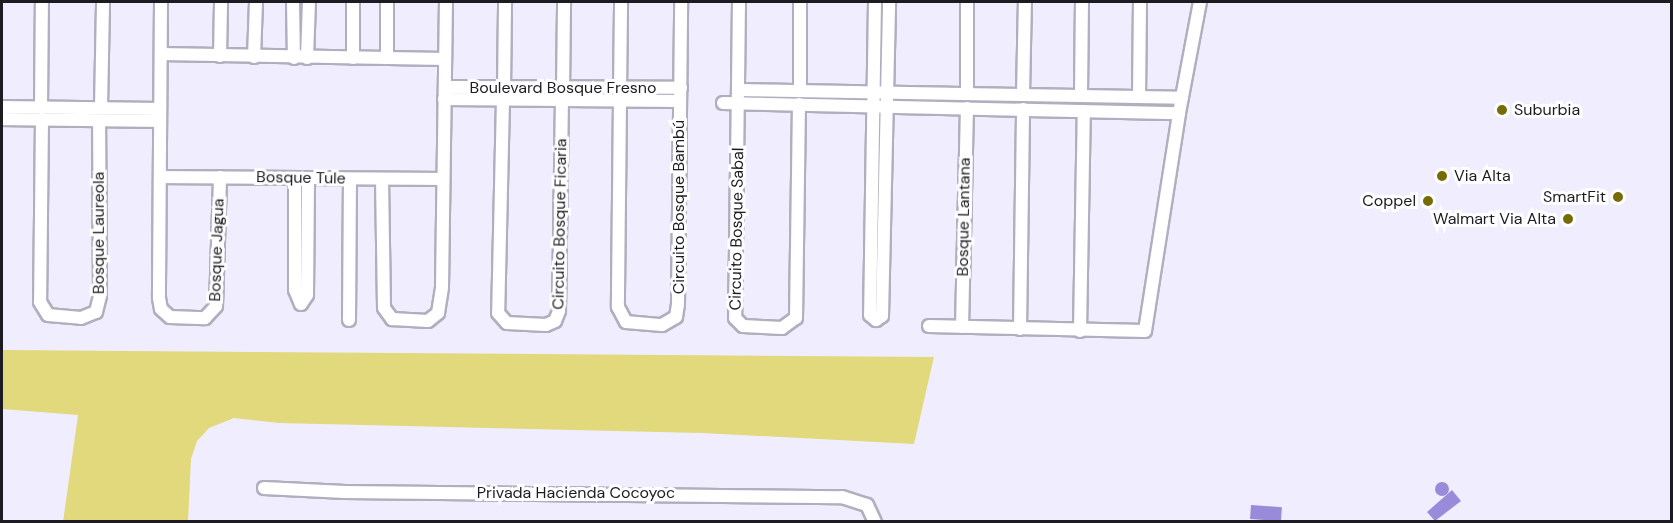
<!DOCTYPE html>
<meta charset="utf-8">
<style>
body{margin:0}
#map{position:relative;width:1673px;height:523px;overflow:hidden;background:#f0eefe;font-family:"DM Sans",sans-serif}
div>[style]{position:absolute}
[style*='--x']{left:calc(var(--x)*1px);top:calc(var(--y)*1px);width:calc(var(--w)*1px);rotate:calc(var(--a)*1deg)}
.green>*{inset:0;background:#e2d87c}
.water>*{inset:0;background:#9a8ada;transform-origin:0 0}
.round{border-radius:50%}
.roads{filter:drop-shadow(2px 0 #b1afbe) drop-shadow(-2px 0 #b1afbe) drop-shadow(0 2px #b1afbe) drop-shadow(0 -2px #b1afbe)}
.minor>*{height:12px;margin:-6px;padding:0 6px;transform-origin:6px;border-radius:6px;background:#fff}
.dots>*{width:16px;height:16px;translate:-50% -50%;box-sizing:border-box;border:3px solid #fff;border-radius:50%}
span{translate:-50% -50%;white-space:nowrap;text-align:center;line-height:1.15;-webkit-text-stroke:6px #fff;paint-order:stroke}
.street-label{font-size:16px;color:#1c1b21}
.poi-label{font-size:16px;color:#1c1b21}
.left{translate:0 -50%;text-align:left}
.right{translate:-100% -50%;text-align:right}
.frame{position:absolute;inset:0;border:3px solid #1c1b21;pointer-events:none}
</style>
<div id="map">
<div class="green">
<div style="clip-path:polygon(2px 350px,934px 357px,914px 444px,702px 433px,279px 423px,234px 418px,209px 428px,197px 441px,191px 459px,188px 521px,63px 522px,78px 415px,2px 409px)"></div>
</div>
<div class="water">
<div class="round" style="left:1435px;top:482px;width:14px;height:14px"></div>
<div style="clip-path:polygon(1452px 490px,1461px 501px,1435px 521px,1427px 512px)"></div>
<div style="left:1251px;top:505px;width:31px;height:14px;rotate:4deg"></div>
</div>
<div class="roads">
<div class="minor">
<div style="--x:161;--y:2;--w:296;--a:90.4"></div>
<div style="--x:159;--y:298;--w:11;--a:80"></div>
<div style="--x:161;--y:309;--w:12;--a:42"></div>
<div style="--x:170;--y:317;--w:35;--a:2"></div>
<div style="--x:205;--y:318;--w:16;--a:-47"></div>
<div style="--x:216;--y:306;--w:129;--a:-88.2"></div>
<div style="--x:293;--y:2;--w:56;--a:89"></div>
<div style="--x:387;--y:2;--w:56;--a:90"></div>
<div style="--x:739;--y:2;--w:316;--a:90.7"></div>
<div style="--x:735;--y:318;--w:11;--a:45"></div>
<div style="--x:743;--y:326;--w:39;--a:3"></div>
<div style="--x:782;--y:328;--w:17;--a:-36"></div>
<div style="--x:796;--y:318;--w:214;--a:-89.2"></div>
<div style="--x:875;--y:2;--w:313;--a:90.9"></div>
<div style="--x:870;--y:315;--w:8;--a:40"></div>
<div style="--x:876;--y:320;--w:7;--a:-34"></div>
<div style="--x:882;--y:316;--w:314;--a:-88.7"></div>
<div style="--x:967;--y:2;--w:91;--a:90"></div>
<div style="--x:161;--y:54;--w:284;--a:1"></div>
<div style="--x:220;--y:56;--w:54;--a:-88.9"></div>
<div style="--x:254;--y:57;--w:55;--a:-87.9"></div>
<div style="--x:307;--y:58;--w:56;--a:-88"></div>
<div style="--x:353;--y:58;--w:56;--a:-90"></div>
<div style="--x:445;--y:87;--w:236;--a:0.2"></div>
<div style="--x:504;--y:89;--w:87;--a:-89.3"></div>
<div style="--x:563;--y:90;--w:88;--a:-89.3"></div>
<div style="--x:620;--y:90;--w:88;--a:-89.3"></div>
<div style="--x:738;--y:90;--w:444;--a:1"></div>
<div style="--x:800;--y:90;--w:88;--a:-90"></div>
<div style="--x:1023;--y:94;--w:92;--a:-88.8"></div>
<div style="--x:1081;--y:95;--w:93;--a:-89.4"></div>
<div style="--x:1139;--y:97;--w:95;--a:-89.4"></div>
<div style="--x:444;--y:99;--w:236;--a:0.5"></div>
<div style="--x:503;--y:100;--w:213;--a:91.3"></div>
<div style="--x:498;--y:313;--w:13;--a:48"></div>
<div style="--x:507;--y:323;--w:39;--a:3"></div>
<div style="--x:546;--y:325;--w:10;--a:-24"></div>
<div style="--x:555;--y:321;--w:11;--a:-68"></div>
<div style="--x:559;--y:311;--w:210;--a:-89.2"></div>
<div style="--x:620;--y:101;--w:206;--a:90.6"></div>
<div style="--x:618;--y:307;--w:17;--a:62"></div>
<div style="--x:626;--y:322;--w:36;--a:5"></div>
<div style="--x:662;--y:325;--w:16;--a:-30"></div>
<div style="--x:676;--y:317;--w:13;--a:-81"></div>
<div style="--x:678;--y:304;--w:302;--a:-89.4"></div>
<div style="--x:723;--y:103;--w:456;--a:1.3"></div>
<div style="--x:1179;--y:113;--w:113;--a:-79.3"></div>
<div style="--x:2;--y:107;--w:158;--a:0.7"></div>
<div style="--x:41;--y:107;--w:105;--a:-89.5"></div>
<div style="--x:101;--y:108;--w:106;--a:-88.9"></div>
<div style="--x:2;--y:119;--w:158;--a:0.7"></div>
<div style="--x:42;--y:119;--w:183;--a:90.6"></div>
<div style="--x:40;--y:302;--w:15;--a:58"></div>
<div style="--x:48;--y:315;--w:33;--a:5"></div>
<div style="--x:81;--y:318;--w:16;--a:-22"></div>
<div style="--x:96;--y:312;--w:16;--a:-76"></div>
<div style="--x:100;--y:296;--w:175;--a:-90.3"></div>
<div style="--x:160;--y:177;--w:282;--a:0.4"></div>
<div style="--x:295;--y:178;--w:112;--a:90"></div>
<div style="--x:295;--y:290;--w:15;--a:67"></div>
<div style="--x:301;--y:304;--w:11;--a:-56"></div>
<div style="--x:307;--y:295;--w:117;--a:-89.5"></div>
<div style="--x:382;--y:179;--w:129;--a:89.1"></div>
<div style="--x:384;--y:308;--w:14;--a:54"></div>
<div style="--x:392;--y:319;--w:36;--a:3"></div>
<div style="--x:428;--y:321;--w:13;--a:-39"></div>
<div style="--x:438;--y:313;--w:26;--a:-81"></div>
<div style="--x:442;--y:287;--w:285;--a:-89.2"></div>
<div style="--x:349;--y:320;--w:141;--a:-89.6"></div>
<div style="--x:929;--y:326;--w:216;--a:1.3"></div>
<div style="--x:1145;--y:331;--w:221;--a:-81.1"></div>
<div style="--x:962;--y:327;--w:219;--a:-88.7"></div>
<div style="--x:1020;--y:329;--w:220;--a:-89.2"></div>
<div style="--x:1080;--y:331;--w:220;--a:-89"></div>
<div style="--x:264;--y:488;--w:81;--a:2.8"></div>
<div style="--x:345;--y:492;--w:497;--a:0.6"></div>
<div style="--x:842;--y:497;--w:26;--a:18"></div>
<div style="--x:867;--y:505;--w:19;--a:65"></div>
</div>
</div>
<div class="dots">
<div style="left:1502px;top:110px;background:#766b06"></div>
<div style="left:1442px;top:176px;background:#766b06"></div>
<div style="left:1618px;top:197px;background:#766b06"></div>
<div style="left:1428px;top:201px;background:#766b06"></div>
<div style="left:1568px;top:219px;background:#766b06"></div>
</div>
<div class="street-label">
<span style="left:563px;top:88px">Boulevard Bosque Fresno</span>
<span style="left:301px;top:178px;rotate:1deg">Bosque Tule</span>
<span style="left:679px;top:207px;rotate:-90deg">Circuito Bosque Bambú</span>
<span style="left:964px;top:217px;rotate:-89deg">Bosque Lantana</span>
<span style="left:560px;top:224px;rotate:-89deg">Circuito Bosque Ficaria</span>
<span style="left:737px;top:229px;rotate:-89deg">Circuito Bosque Sabal</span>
<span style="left:99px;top:233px;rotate:-90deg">Bosque Laureola</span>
<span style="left:217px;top:250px;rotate:-88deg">Bosque Jagua</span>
<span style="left:576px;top:493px">Privada Hacienda Cocoyoc</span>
</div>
<div class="poi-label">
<span class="left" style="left:1514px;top:110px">Suburbia</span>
<span class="left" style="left:1454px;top:176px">Via Alta</span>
<span class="right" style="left:1606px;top:197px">SmartFit</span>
<span class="right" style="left:1416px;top:201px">Coppel</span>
<span class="right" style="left:1556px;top:219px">Walmart Via Alta</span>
</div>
<div class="frame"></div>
</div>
